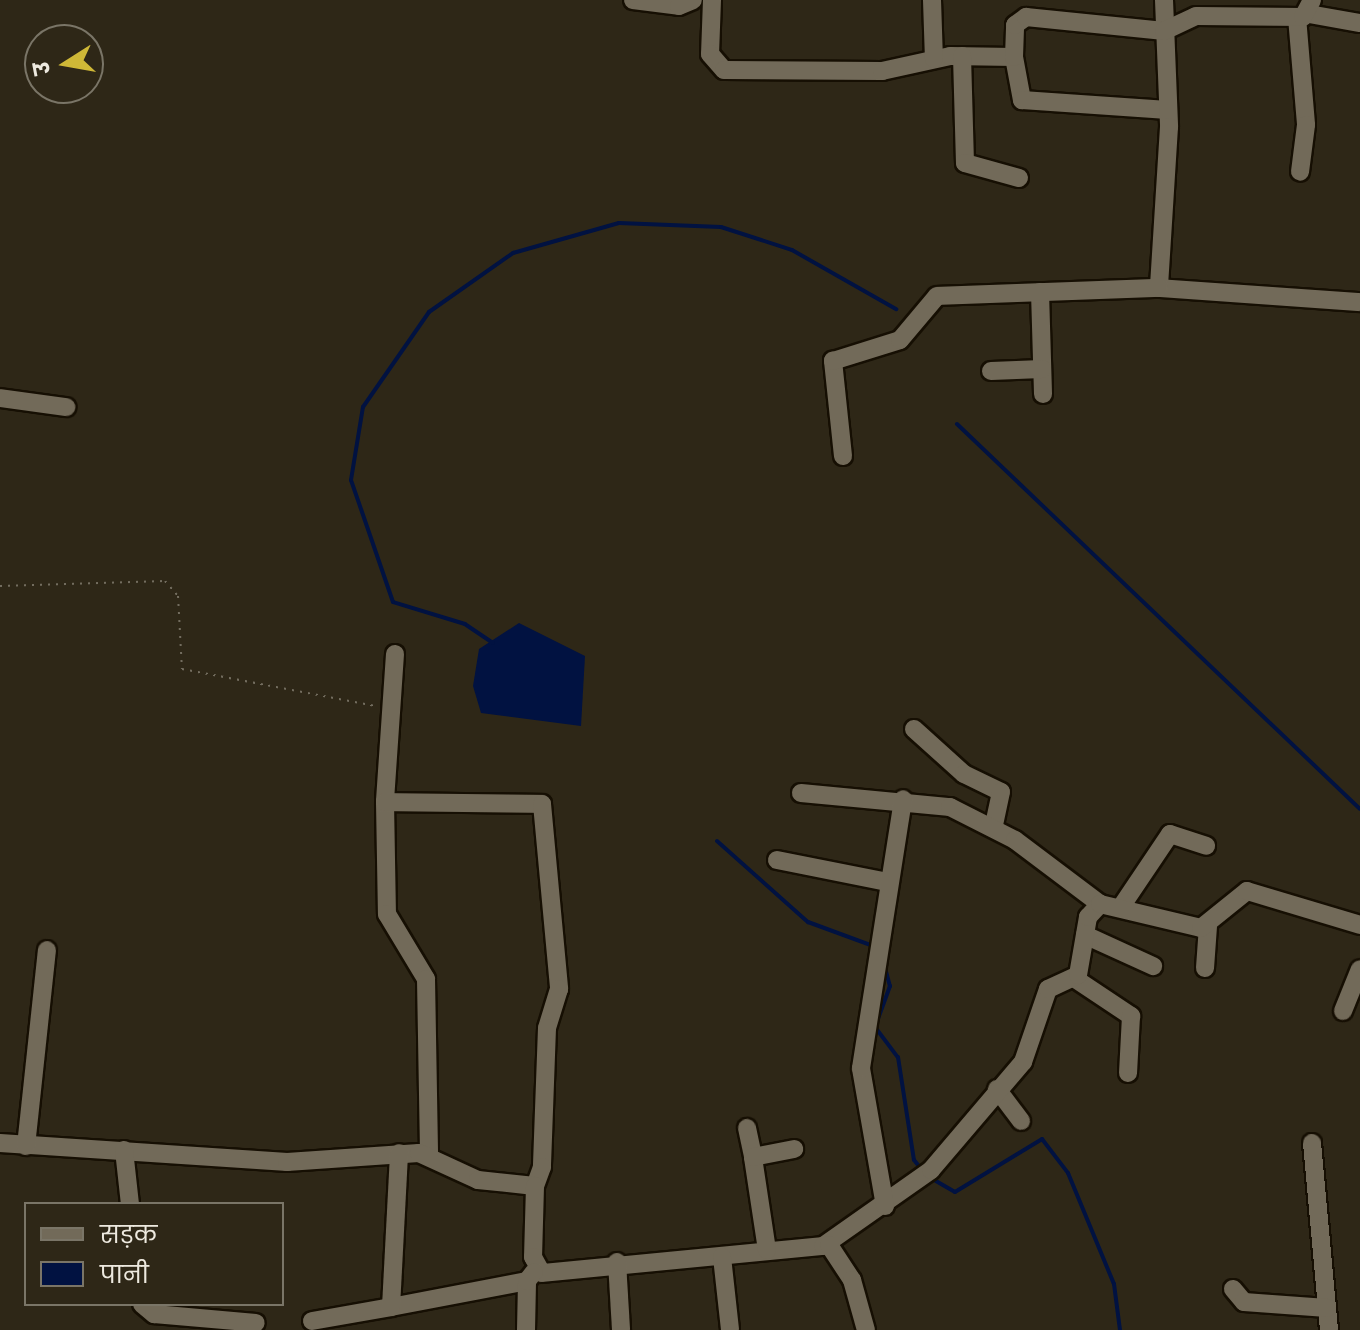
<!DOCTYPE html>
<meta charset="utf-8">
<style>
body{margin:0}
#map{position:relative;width:1360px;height:1330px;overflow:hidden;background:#2e2717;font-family:Poppins,"Noto Sans Devanagari",sans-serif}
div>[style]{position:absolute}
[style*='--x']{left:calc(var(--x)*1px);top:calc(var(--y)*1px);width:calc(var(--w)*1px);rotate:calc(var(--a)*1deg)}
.water>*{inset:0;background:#011241}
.stream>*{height:4px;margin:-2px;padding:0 2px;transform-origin:2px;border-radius:2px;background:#011241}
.path>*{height:2px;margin-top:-1px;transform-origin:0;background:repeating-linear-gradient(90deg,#736d5f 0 2px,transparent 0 8px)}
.roads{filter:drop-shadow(2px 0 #160f03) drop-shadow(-2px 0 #160f03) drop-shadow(0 2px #160f03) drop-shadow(0 -2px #160f03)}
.minor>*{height:18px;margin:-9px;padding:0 9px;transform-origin:9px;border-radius:9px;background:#726a59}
span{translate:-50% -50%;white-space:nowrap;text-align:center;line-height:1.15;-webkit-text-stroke:7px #2e2717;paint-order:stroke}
.legend{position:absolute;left:24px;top:1202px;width:260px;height:104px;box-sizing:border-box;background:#2e2717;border:2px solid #7a7567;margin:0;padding:10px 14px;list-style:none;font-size:24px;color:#ede9df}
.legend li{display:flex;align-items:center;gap:16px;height:40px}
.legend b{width:40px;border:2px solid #7a7567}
.north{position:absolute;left:24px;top:24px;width:80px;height:80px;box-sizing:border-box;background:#2e2717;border:2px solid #7a7567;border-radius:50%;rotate:259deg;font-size:22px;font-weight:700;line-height:32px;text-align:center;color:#ede9df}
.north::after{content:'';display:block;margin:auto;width:28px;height:36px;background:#cfb837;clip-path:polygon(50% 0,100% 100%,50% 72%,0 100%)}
</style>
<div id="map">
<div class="water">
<div style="clip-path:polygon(519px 623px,585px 656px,581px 726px,481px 713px,473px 686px,479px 649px)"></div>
</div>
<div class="stream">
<div style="--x:957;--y:424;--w:557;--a:43.69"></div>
<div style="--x:493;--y:643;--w:34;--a:-146"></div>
<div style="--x:465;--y:624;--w:75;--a:-163"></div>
<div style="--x:393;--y:602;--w:129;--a:-109"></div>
<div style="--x:351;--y:480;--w:74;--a:-80.7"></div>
<div style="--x:363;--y:407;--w:116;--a:-55.2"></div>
<div style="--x:429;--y:312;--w:103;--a:-35.1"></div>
<div style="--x:513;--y:253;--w:110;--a:-15.8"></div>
<div style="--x:619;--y:223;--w:102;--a:2.2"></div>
<div style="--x:721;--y:227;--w:75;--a:17.9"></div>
<div style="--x:792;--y:250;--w:120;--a:29.6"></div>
<div style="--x:717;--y:841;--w:122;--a:41.7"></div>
<div style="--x:808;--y:922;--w:72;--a:20.2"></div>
<div style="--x:884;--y:964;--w:23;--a:75"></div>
<div style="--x:890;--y:986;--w:44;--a:110.1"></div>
<div style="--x:875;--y:1027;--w:38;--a:53"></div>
<div style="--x:898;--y:1057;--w:104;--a:81.2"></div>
<div style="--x:914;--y:1160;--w:14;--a:51"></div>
<div style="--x:929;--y:1177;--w:30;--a:30"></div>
<div style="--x:955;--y:1192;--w:102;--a:-31.3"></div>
<div style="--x:1042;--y:1139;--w:43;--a:52.6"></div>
<div style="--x:1068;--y:1173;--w:120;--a:67.5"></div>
<div style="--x:1114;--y:1284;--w:46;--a:82.6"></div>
</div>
<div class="path">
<div style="--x:0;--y:586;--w:165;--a:-1.7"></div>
<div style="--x:165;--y:581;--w:20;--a:49"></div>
<div style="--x:178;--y:596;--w:73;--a:86.9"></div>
<div style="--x:182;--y:669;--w:197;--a:10.8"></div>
</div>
<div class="roads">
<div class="minor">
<div style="--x:633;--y:0;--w:46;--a:7.4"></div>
<div style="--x:679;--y:6;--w:15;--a:-23"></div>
<div style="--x:712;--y:0;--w:54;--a:92.1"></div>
<div style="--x:710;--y:54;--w:21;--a:49"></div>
<div style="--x:724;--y:70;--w:158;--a:0.4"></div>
<div style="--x:882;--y:71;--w:70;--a:-12.4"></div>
<div style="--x:950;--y:56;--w:64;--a:0.9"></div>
<div style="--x:1014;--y:57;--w:44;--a:79.5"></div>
<div style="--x:1022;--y:100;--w:146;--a:3.9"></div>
<div style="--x:932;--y:0;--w:59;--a:88.1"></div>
<div style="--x:1164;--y:0;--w:127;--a:87.7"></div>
<div style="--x:1169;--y:127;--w:161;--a:93.6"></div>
<div style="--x:1159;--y:288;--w:201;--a:4"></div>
<div style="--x:1309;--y:14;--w:52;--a:10"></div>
<div style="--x:1297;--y:17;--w:108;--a:85.2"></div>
<div style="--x:1306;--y:125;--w:47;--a:97.3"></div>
<div style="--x:962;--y:56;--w:107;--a:88.4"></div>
<div style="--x:965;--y:163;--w:56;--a:15.5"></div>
<div style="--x:1014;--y:57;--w:32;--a:-88"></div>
<div style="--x:1015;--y:25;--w:14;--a:-36"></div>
<div style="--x:1026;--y:17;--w:139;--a:5.8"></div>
<div style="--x:1164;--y:31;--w:35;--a:-25"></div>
<div style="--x:1196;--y:16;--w:107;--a:0.5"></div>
<div style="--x:1303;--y:17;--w:19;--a:-62"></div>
<div style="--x:1040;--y:292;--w:102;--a:88.3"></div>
<div style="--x:991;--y:371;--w:51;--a:-2.2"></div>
<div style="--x:0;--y:398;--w:67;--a:7.8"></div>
<div style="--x:843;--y:456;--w:96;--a:-96"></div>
<div style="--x:833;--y:361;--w:70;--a:-17.4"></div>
<div style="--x:900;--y:340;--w:57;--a:-49.9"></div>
<div style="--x:937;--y:296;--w:222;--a:-2.1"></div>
<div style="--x:395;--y:654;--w:148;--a:93.9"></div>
<div style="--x:385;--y:802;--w:112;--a:89"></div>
<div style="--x:387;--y:914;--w:76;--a:59"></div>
<div style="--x:426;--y:979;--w:176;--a:89"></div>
<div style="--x:914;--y:729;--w:67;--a:42"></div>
<div style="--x:964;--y:774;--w:41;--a:25.9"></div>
<div style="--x:1001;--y:792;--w:35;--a:102"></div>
<div style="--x:801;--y:793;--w:150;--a:5.4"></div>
<div style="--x:950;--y:807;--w:73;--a:26.9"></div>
<div style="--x:1015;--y:840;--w:106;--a:37"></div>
<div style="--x:385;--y:802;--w:157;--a:0.7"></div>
<div style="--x:542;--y:804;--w:186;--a:84.7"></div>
<div style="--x:559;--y:989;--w:41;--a:107.1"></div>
<div style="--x:547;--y:1028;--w:139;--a:92.1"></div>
<div style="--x:542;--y:1167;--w:20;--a:110"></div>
<div style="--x:777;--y:860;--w:112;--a:11.3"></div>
<div style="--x:1121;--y:907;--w:88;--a:-56.1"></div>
<div style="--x:1170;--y:834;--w:38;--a:18"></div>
<div style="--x:1085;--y:935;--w:75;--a:24.5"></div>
<div style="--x:1205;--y:968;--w:42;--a:-85.9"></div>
<div style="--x:1074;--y:978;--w:69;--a:33.7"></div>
<div style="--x:1131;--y:1016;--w:57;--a:93"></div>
<div style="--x:1343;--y:1011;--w:45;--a:-68"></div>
<div style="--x:997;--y:1089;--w:40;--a:53"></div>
<div style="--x:747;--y:1128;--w:30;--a:78"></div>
<div style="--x:0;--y:1143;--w:288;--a:3.8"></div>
<div style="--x:287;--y:1162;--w:132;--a:-3.9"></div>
<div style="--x:419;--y:1153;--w:65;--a:24.6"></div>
<div style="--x:478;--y:1180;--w:57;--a:6"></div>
<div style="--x:535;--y:1186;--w:71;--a:91.6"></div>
<div style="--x:533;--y:1257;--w:18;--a:61"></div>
<div style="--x:542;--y:1273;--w:282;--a:-5.5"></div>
<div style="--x:823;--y:1246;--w:132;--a:-35.1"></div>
<div style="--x:931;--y:1170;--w:142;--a:-49.6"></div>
<div style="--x:1023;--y:1062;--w:77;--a:-71.1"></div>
<div style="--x:1048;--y:989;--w:33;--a:-25"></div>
<div style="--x:1078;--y:975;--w:59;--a:-80.2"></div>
<div style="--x:1088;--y:917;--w:18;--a:-47"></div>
<div style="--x:1100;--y:904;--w:104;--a:13.4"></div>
<div style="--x:1201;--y:928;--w:59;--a:-38.8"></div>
<div style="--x:1247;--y:891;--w:118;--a:16.7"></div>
<div style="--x:1312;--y:1143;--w:188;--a:84.8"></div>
<div style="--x:26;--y:1146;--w:197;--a:-83.9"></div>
<div style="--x:124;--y:1150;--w:54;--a:83.7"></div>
<div style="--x:885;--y:1206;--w:140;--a:-99.9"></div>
<div style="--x:861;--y:1068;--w:272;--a:-81.1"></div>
<div style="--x:829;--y:1245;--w:42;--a:56.7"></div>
<div style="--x:852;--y:1280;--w:52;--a:74.4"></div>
<div style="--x:767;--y:1250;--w:94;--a:-98.6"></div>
<div style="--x:753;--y:1157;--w:42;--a:-11"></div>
<div style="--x:722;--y:1257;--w:73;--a:83.7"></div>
<div style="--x:617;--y:1262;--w:68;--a:86.6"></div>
<div style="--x:1233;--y:1289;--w:17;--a:50"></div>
<div style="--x:1244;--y:1302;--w:83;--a:4.1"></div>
<div style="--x:142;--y:1304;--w:16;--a:40"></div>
<div style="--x:154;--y:1314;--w:102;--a:5"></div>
<div style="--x:391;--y:1307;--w:138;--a:-10.8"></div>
<div style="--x:312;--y:1321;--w:80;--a:-10"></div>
<div style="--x:391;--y:1307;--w:154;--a:-87"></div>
<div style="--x:526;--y:1330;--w:49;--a:-88.8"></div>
<div style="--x:527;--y:1281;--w:11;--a:-52"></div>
</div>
</div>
<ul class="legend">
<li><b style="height:10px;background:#726a59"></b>सड़क</li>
<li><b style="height:22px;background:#011241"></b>पानी</li>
</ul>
<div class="north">उ</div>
</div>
